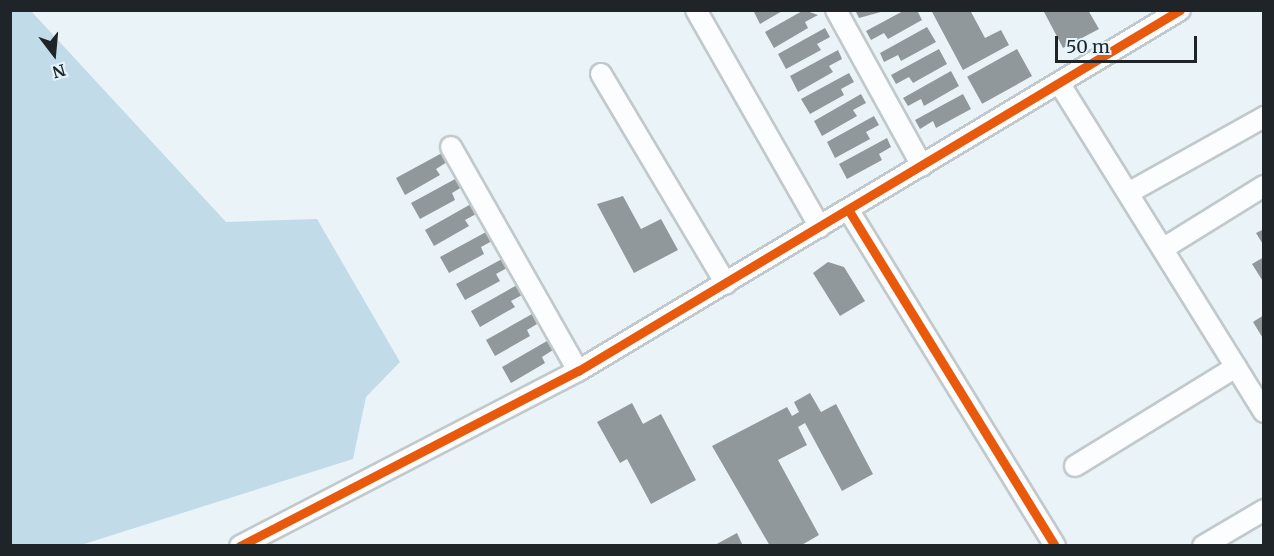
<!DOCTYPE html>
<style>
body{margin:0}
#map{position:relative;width:1274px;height:556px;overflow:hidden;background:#eaf3f7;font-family:Merriweather,serif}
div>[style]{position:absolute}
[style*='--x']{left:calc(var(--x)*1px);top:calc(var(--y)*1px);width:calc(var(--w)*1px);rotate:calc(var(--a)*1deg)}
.green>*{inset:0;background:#c2dbe8}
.building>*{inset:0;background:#91989b;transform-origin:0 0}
.roads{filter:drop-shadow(2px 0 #c1c9cc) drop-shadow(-2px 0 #c1c9cc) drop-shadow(0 2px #c1c9cc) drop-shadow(0 -2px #c1c9cc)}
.minor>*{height:20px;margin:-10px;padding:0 10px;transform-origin:10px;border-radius:10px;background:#fcfdfe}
.cycleway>*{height:9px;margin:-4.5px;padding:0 4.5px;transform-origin:4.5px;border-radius:4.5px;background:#e8590c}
span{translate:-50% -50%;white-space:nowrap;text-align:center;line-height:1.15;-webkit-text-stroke:6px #e4f4fd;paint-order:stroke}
.frame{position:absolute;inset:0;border:12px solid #1e2427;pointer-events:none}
.north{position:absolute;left:24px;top:24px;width:60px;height:60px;-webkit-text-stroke:4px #e4f4fd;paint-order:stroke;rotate:164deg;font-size:16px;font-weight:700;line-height:24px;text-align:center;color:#1e2427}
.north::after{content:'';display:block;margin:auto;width:21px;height:27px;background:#1e2427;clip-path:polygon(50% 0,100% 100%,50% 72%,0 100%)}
.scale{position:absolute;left:1055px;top:36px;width:142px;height:27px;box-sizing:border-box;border:3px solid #1e2427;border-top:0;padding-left:8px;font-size:18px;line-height:21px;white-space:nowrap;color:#1e2427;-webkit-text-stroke:4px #e4f4fd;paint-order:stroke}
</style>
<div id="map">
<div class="green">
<div style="clip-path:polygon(10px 11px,31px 11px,226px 222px,317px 219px,400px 362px,366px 397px,353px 459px,81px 545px,11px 545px)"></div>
</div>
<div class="building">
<div style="clip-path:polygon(753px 10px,784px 10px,760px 24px)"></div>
<div style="clip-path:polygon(804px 10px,818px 15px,805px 22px,808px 28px,774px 48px,765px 32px)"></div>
<div style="clip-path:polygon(855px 10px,888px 10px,859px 18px)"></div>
<div style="clip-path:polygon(905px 10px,917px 10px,922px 20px,888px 39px,884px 33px,871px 40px,866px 31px)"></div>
<div style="clip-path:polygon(931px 10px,970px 10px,985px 38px,1001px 30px,1009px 45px,963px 70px)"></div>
<div style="clip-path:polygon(1043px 10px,1088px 10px,1099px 29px,1063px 48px)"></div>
<div style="clip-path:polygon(927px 27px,936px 42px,901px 61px,898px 55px,884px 62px,880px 53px)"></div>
<div style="clip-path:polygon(825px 28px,830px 37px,817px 44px,821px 50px,786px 69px,778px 54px)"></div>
<div style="clip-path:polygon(939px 49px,947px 64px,913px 83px,909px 77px,896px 84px,891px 75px)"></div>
<div style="left:1017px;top:49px;width:31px;height:57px;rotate:61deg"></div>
<div style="clip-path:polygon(838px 50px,842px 59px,829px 66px,833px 72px,798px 92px,790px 76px)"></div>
<div style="clip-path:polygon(951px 71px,959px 86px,924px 106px,921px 99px,908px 106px,903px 98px)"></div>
<div style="clip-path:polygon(849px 73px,854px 82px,841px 89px,844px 95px,810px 114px,801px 99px)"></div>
<div style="clip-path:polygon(861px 94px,866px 103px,853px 110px,857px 116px,822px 136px,814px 121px)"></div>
<div style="clip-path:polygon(963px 94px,971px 109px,936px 128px,933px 121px,920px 129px,915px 120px)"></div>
<div style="clip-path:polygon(874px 116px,879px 125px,866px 132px,870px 139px,835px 158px,827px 142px)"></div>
<div style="clip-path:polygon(887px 138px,891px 147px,879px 154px,882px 160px,847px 179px,839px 164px)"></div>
<div style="clip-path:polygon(442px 153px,447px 162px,436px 169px,440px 175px,405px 195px,396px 178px)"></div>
<div style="clip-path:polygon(457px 178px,462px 187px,452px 193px,455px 200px,420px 219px,411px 203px)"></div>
<div style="clip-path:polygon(623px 196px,641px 229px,661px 219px,678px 250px,634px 273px,597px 204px)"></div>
<div style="clip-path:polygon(471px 204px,476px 214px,465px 220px,469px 226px,434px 246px,425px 230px)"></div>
<div style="clip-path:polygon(1264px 229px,1264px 246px,1256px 233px)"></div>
<div style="clip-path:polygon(486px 232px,492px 241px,481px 247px,484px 254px,449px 273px,440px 257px)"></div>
<div style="clip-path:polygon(1264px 257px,1264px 283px,1252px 264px)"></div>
<div style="clip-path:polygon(502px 259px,507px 268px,496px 274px,500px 281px,465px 300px,456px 284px)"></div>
<div style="clip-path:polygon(828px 262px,844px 267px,865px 301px,840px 316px,813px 273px)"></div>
<div style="clip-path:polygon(517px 285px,522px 295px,511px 301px,515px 307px,480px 327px,471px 311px)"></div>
<div style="clip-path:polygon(532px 314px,537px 324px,527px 330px,530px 336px,495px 356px,486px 340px)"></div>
<div style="clip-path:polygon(1264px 315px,1264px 340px,1253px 322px)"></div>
<div style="clip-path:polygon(547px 341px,553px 350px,542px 357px,545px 363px,511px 383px,502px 367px)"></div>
<div style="clip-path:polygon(810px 393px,821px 412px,836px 404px,873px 474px,842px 491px,805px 423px,798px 427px,807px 445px,778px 460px,819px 535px,800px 546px,770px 546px,712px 446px,787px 407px,792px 416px,799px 412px,794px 402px)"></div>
<div style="clip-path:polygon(632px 403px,643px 424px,661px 414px,696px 480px,651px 504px,627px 459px,620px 463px,597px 422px)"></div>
<div style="clip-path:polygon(737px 533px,743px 546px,713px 546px)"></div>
</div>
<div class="roads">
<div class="minor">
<div style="--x:696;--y:10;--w:250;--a:60.3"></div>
<div style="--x:836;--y:10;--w:178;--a:61.1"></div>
<div style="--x:601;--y:74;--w:244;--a:59.2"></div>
<div style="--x:1061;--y:86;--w:384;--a:58.1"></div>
<div style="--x:451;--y:147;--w:257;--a:60.4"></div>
<div style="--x:1130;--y:192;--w:154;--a:-29.2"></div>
<div style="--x:849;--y:211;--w:393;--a:58.4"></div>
<div style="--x:1164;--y:248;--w:118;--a:-31.8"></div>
<div style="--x:1075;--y:466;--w:189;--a:-31.6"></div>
<div style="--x:240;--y:546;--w:381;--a:-27.4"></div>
<div style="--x:578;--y:371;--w:702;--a:-30.95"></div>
<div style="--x:1203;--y:546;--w:71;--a:-30.5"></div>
</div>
</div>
<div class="cycleway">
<div style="--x:849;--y:211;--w:393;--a:58.4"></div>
<div style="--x:240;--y:546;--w:381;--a:-27.4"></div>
<div style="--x:578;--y:371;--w:702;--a:-30.95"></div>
</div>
<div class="frame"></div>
<div class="north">N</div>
<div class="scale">50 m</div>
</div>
